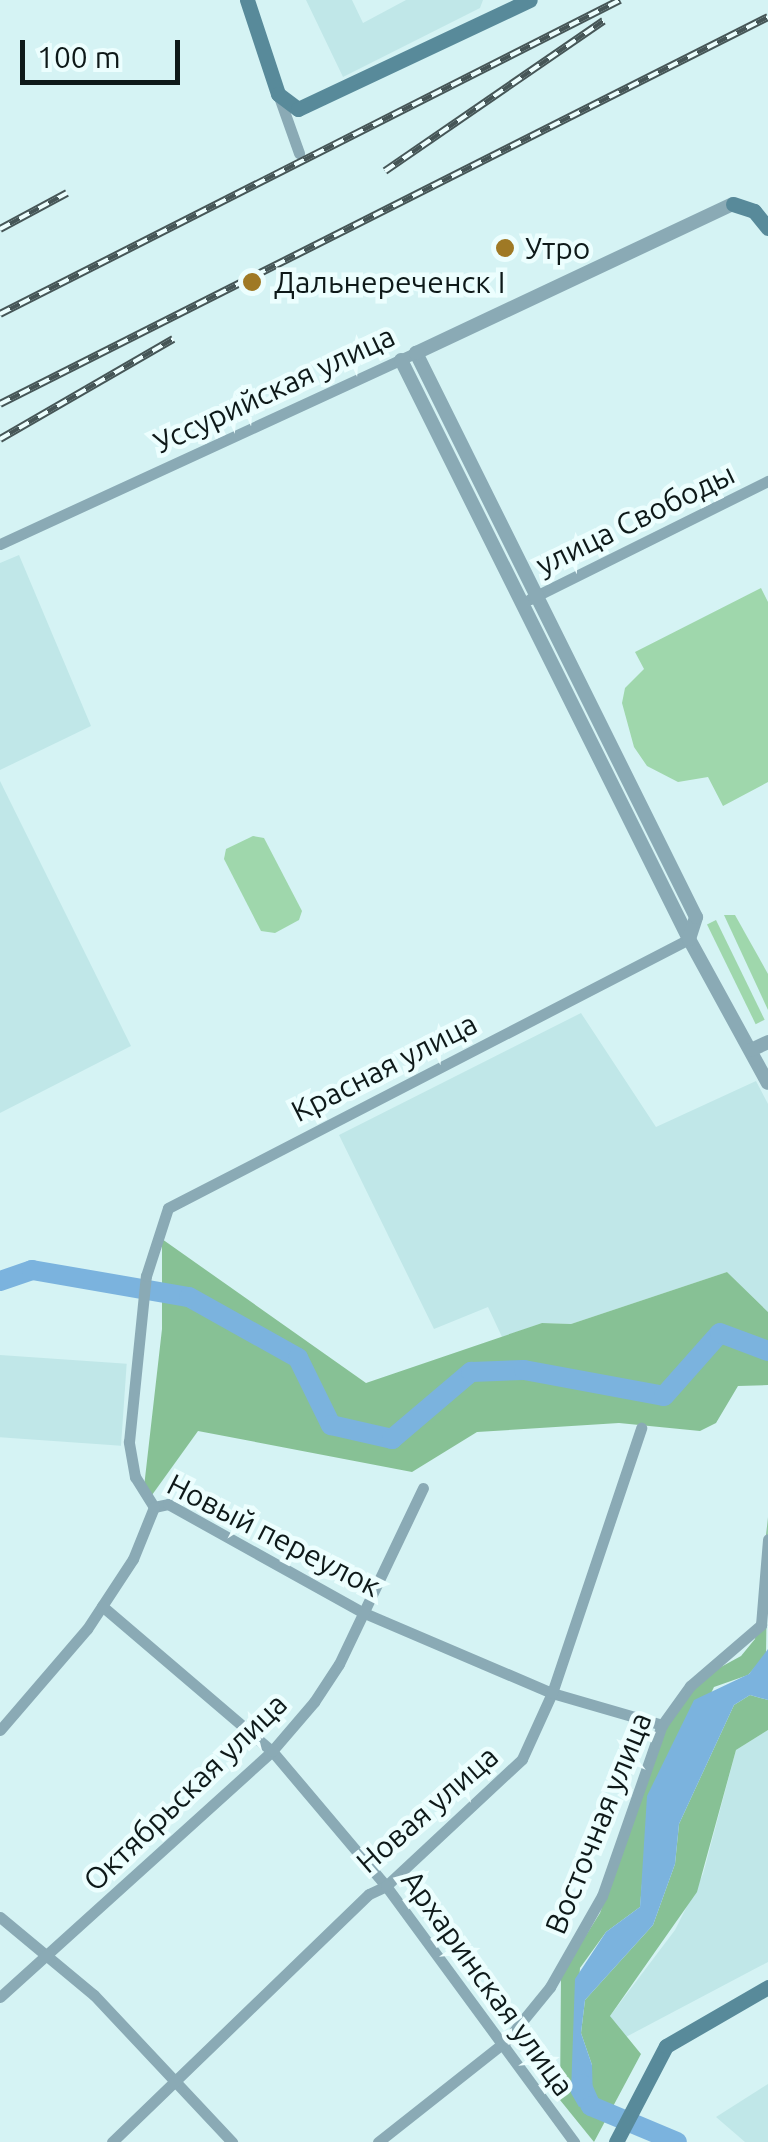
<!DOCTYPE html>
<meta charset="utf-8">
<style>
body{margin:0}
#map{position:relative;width:768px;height:2142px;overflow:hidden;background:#d5f3f4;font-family:Ubuntu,sans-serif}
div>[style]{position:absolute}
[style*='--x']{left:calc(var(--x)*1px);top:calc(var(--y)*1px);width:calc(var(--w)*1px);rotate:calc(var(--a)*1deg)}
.built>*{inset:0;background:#c0e7e8;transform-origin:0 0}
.green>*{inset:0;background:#9fd7ac;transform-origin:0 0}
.forest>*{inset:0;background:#87c195}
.water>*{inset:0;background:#7bb3de}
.river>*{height:20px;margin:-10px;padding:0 10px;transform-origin:10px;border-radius:10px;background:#7bb3de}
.minor>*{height:11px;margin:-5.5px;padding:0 5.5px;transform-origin:5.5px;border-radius:5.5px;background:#8aaab5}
.tertiary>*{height:14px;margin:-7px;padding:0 7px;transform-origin:7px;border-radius:7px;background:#8aaab5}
.secondary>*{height:15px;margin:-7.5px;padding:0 7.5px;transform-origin:7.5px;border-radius:7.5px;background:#588a9a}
.rail>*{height:8px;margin-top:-4px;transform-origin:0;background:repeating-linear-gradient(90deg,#ecfefe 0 11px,#465657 0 22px);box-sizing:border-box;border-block:2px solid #465657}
.dots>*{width:28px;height:28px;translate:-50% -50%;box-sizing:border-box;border:5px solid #ecfefe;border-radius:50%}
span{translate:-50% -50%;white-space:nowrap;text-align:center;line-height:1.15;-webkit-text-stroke:9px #ecfefe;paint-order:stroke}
.poi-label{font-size:30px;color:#0e1919}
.left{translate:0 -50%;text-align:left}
.street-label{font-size:30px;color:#0e1919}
.scale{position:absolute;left:20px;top:40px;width:160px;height:45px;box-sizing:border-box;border:5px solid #0e1919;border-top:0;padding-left:12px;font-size:30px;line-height:35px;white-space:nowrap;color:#0e1919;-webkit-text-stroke:8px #ecfefe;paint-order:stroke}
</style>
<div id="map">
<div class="built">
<div style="clip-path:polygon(306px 0,352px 0,363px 23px,406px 0,483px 0,480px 8px,343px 77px)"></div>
<div style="clip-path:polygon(19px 555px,91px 726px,0 770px,0 563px)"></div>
<div style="clip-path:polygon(0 781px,131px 1046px,0 1113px)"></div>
<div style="clip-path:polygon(581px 1013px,656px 1127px,756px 1081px,768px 1104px,768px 1312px,727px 1272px,571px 1324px,542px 1323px,502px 1337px,488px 1307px,434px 1329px,339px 1135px)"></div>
<div style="left:0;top:1355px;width:127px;height:82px;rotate:4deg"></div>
<div style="clip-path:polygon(768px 1730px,768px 1962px,624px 2038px,610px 2016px,675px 1930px,703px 1874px,736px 1750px)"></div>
<div style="clip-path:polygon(768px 2084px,768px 2142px,745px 2142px,716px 2117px)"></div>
</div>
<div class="green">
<div style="clip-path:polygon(761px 588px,768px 602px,768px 782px,723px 806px,708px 777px,678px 782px,647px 766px,634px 747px,622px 703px,625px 688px,644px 669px,635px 652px)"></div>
<div style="clip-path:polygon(253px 836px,264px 838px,302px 911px,299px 920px,275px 933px,261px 931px,224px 859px,226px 849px)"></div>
<div style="clip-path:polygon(724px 915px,735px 915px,768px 974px,768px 1010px)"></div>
<div style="left:716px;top:920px;width:111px;height:10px;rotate:64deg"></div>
</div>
<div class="forest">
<div style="clip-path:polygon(162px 1239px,366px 1383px,542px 1323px,571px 1324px,727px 1272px,768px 1312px,768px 1385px,738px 1386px,716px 1423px,700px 1431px,619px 1423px,477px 1432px,412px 1472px,198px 1431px,152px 1495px,144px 1487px,162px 1329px)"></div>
<div style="clip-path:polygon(768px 1517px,766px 1655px,748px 1675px,714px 1687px,647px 1826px,640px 1907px,606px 1932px,580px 1968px,571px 2093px,592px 2065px,581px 2033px,585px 2000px,653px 1925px,675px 1864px,679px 1824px,734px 1705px,750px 1695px,768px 1700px,768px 1730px,736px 1750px,697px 1892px,610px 2016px,641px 2054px,594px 2142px,560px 2100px,561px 1975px,600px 1913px,665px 1721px,688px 1685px,741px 1656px,755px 1639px)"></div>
</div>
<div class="water">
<div style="clip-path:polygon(768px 1649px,768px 1700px,750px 1695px,734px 1705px,679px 1824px,675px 1864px,653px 1925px,585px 2000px,581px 2033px,592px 2065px,593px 2101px,579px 2107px,571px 2093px,575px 1979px,606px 1932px,640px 1907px,647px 1796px,694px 1700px,749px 1674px)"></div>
</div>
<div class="river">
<div style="--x:0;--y:1281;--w:34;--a:-19"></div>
<div style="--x:32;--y:1270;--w:159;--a:9.8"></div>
<div style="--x:189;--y:1297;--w:125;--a:29.2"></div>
<div style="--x:298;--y:1358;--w:75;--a:63.8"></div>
<div style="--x:331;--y:1425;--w:63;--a:12.9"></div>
<div style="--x:392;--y:1439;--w:104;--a:-40.3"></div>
<div style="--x:471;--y:1372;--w:53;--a:-2.2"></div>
<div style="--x:524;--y:1370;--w:142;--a:10.5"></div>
<div style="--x:664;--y:1396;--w:84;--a:-48.4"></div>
<div style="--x:720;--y:1333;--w:51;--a:20.6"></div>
<div style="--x:581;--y:2084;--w:24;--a:66"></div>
<div style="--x:591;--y:2106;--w:93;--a:22.7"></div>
</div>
<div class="minor">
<div style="--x:278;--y:94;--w:63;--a:70.4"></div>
<div style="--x:0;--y:544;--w:458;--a:-24.7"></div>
<div style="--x:530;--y:599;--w:266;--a:-26.4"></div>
<div style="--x:154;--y:1507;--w:36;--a:-122"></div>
<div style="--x:135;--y:1477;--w:36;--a:-100"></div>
<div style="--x:129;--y:1442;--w:167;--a:-84.2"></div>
<div style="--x:146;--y:1276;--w:71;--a:-72.1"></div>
<div style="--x:168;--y:1208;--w:586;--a:-27.31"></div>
<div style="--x:154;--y:1507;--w:14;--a:-12"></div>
<div style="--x:168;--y:1504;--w:222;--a:29.1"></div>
<div style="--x:362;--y:1612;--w:207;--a:23.1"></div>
<div style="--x:552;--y:1693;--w:115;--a:16.2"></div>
<div style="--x:102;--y:1606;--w:223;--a:40.5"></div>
<div style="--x:272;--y:1751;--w:177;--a:49.8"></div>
<div style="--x:386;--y:1886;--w:318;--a:53.7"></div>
<div style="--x:0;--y:1730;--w:133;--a:-49.3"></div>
<div style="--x:87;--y:1629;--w:84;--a:-56.7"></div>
<div style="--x:133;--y:1559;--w:56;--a:-68"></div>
<div style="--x:0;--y:1917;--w:122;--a:39.7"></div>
<div style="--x:94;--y:1995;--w:202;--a:46.8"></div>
<div style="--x:0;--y:1997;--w:367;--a:-42.1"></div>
<div style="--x:272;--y:1751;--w:65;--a:-49.4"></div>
<div style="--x:314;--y:1702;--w:45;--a:-56.7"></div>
<div style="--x:339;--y:1664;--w:195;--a:-64.5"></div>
<div style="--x:112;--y:2142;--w:357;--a:-44"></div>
<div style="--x:369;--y:1894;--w:19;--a:-25"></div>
<div style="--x:386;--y:1886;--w:186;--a:-43"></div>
<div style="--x:522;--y:1759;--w:72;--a:-65.6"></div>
<div style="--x:552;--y:1693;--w:280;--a:-71.4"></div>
<div style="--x:378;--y:2142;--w:163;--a:-38.3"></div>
<div style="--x:506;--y:2041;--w:70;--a:-50.8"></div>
<div style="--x:550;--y:1987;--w:105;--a:-60.3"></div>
<div style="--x:602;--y:1896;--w:181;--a:-70.7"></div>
<div style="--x:662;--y:1725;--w:48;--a:-54.3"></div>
<div style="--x:690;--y:1686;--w:94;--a:-40.7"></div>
<div style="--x:761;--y:1625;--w:86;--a:-85.3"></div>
</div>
<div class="tertiary">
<div style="--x:401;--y:360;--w:647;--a:63.55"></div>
<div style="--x:689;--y:939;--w:164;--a:61.3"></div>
<div style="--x:689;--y:939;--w:23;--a:-72"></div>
<div style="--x:696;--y:917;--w:630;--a:-116.4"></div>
<div style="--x:416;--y:353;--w:350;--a:-25.2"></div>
<div style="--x:751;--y:1050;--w:19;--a:-25"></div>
</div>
<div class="secondary">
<div style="--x:247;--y:0;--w:99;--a:71.7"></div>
<div style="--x:278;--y:94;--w:25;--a:37"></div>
<div style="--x:298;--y:109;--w:256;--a:-25.2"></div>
<div style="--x:733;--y:204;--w:22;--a:18"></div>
<div style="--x:754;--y:211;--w:22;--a:51"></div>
<div style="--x:616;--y:2142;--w:108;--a:-62.5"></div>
<div style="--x:666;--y:2046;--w:118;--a:-30"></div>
</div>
<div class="rail">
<div style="--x:385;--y:171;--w:265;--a:-34.5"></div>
<div style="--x:0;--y:229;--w:76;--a:-28.2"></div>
<div style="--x:0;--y:314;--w:695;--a:-26.86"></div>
<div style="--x:0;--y:404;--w:860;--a:-26.74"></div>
<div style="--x:0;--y:439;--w:200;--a:-30"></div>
</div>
<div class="dots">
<div style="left:505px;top:248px;background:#9f7925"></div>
<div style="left:252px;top:282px;background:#9f7925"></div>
</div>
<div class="poi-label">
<span class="left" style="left:525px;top:248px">Утро</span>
<span class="left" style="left:274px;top:282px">Дальнереченск I</span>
</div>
<div class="street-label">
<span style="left:274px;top:389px;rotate:-25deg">Уссурийская улица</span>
<span style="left:635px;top:519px;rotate:-26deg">улица Свободы</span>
<span style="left:384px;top:1067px;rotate:-27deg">Красная улица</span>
<span style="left:274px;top:1535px;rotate:27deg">Новый переулок</span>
<span style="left:185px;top:1792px;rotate:-44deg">Октябрьская улица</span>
<span style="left:427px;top:1809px;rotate:-41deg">Новая улица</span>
<span style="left:598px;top:1823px;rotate:-68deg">Восточная улица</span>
<span style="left:488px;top:1983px;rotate:54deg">Архаринская улица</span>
</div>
<div class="scale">100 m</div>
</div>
